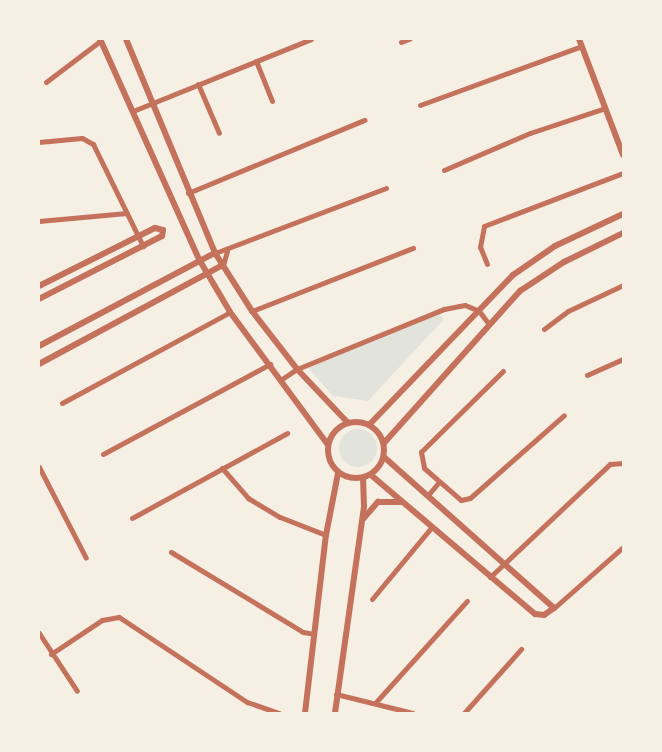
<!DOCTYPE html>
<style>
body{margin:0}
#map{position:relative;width:662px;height:752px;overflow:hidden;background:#f6efe4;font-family:Montserrat,sans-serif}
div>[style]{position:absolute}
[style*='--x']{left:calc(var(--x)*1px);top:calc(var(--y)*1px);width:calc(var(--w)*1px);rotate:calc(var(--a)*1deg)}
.green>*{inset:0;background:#e2e4dc}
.round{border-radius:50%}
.minor>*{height:5px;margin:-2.5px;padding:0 2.5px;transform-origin:2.5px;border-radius:2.5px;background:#c5725c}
.tertiary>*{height:6px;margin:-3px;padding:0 3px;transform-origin:3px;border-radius:3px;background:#c5725c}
.tertiary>.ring{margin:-3px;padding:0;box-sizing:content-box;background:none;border:6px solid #c5725c;border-radius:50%}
span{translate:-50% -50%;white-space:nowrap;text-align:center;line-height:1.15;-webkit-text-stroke:4px #f6efe4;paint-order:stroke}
.frame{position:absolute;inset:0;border:40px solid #f6efe4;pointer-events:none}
</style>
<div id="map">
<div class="green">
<div style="clip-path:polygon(438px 312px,444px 319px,368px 401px,333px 396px,308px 368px)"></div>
<div class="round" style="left:339px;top:429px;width:38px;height:38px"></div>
</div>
<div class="minor">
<div style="--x:401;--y:42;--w:9;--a:-21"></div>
<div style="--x:256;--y:61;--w:43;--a:68.2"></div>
<div style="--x:46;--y:82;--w:68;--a:-37.2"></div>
<div style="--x:198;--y:84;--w:53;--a:66.8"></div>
<div style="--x:420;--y:105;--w:172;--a:-20"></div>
<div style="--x:133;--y:111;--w:192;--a:-22"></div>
<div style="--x:39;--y:142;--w:43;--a:-5.3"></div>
<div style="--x:82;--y:138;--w:13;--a:29"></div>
<div style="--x:93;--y:144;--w:114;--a:63.9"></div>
<div style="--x:444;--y:170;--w:94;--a:-23.3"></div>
<div style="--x:530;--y:133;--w:79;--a:-18.4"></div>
<div style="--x:188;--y:193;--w:191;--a:-22.5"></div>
<div style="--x:39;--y:221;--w:88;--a:-5.2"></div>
<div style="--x:215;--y:253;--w:183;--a:-20.8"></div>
<div style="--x:487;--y:264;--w:18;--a:-112"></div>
<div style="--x:480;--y:247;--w:21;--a:-79"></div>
<div style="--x:484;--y:226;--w:149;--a:-20.9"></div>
<div style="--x:223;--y:265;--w:15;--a:-74"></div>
<div style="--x:252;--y:311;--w:173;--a:-21.4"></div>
<div style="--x:544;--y:329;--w:30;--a:-37"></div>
<div style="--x:568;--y:311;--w:61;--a:-25.3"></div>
<div style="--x:503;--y:371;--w:115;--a:135.4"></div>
<div style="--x:421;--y:452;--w:16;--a:79"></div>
<div style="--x:424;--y:468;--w:49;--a:40.9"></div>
<div style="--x:461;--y:500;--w:9;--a:-13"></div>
<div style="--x:470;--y:498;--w:125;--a:-41.4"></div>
<div style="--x:587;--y:375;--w:39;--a:-24"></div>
<div style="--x:282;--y:379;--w:18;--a:-34"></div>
<div style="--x:297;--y:369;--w:159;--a:-22.2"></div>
<div style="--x:444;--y:309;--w:21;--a:-11"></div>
<div style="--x:465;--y:305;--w:15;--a:23"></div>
<div style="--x:479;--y:311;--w:15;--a:53"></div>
<div style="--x:62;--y:403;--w:191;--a:-28.4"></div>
<div style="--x:103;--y:454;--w:190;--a:-28.3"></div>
<div style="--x:39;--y:467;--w:102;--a:62.7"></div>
<div style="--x:222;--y:468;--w:40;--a:49"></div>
<div style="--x:248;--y:498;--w:37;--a:31"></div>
<div style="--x:280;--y:517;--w:49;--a:21.4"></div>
<div style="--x:428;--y:495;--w:16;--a:-50"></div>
<div style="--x:132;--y:518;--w:177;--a:-28.7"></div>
<div style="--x:171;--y:552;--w:154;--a:31.2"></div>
<div style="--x:303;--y:632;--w:11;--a:10"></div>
<div style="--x:490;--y:577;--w:165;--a:-43.3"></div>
<div style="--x:610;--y:464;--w:13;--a:-4"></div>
<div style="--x:372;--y:599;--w:92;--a:-50.3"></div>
<div style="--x:554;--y:608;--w:92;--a:-41.5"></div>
<div style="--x:39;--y:633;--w:69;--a:56.8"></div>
<div style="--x:51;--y:654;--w:61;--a:-33.7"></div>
<div style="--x:102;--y:620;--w:17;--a:-10"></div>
<div style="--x:119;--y:617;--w:154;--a:33.6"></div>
<div style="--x:247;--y:702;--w:34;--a:19"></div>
<div style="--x:336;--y:694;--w:79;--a:13.9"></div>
<div style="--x:376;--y:702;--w:136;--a:-48"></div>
<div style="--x:464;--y:713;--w:86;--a:-48.3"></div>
</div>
<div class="tertiary">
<div style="--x:100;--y:39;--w:243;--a:65.8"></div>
<div style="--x:200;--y:261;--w:59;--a:59.5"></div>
<div style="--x:230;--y:312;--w:165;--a:53.6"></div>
<div style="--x:126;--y:39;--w:232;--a:67.4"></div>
<div style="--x:215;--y:253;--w:69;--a:57.5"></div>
<div style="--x:252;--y:311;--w:73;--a:52.2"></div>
<div style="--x:297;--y:369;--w:74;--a:46.6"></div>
<div style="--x:579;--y:39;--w:124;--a:69.2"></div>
<div style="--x:39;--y:286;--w:130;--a:-26.6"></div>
<div style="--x:155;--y:228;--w:8;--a:14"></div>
<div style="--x:163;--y:230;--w:6;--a:99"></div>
<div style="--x:162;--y:236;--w:138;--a:152.9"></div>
<div style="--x:39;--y:346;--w:199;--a:-27.9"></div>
<div style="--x:39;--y:364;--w:209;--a:-28.3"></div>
<div class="ring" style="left:328px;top:422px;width:50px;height:50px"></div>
<div style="--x:369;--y:425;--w:208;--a:-46.2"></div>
<div style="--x:513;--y:275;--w:51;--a:-34.6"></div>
<div style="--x:555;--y:246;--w:75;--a:-25.2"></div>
<div style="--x:384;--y:443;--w:204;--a:-48.2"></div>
<div style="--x:520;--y:291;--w:53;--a:-33.4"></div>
<div style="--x:564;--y:262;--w:66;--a:-26.2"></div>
<div style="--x:371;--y:475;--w:215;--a:40.3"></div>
<div style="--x:535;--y:614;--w:9;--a:6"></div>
<div style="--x:544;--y:615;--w:12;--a:-35"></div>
<div style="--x:554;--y:608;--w:227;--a:-138.4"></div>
<div style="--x:363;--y:519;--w:23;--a:-49"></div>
<div style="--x:378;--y:502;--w:24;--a:0"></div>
<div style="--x:305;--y:713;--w:179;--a:-83.3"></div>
<div style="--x:326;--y:535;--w:63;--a:-79"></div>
<div style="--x:335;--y:713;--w:209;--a:-82"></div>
<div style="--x:364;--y:506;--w:28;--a:-92"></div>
</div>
<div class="frame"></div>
</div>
